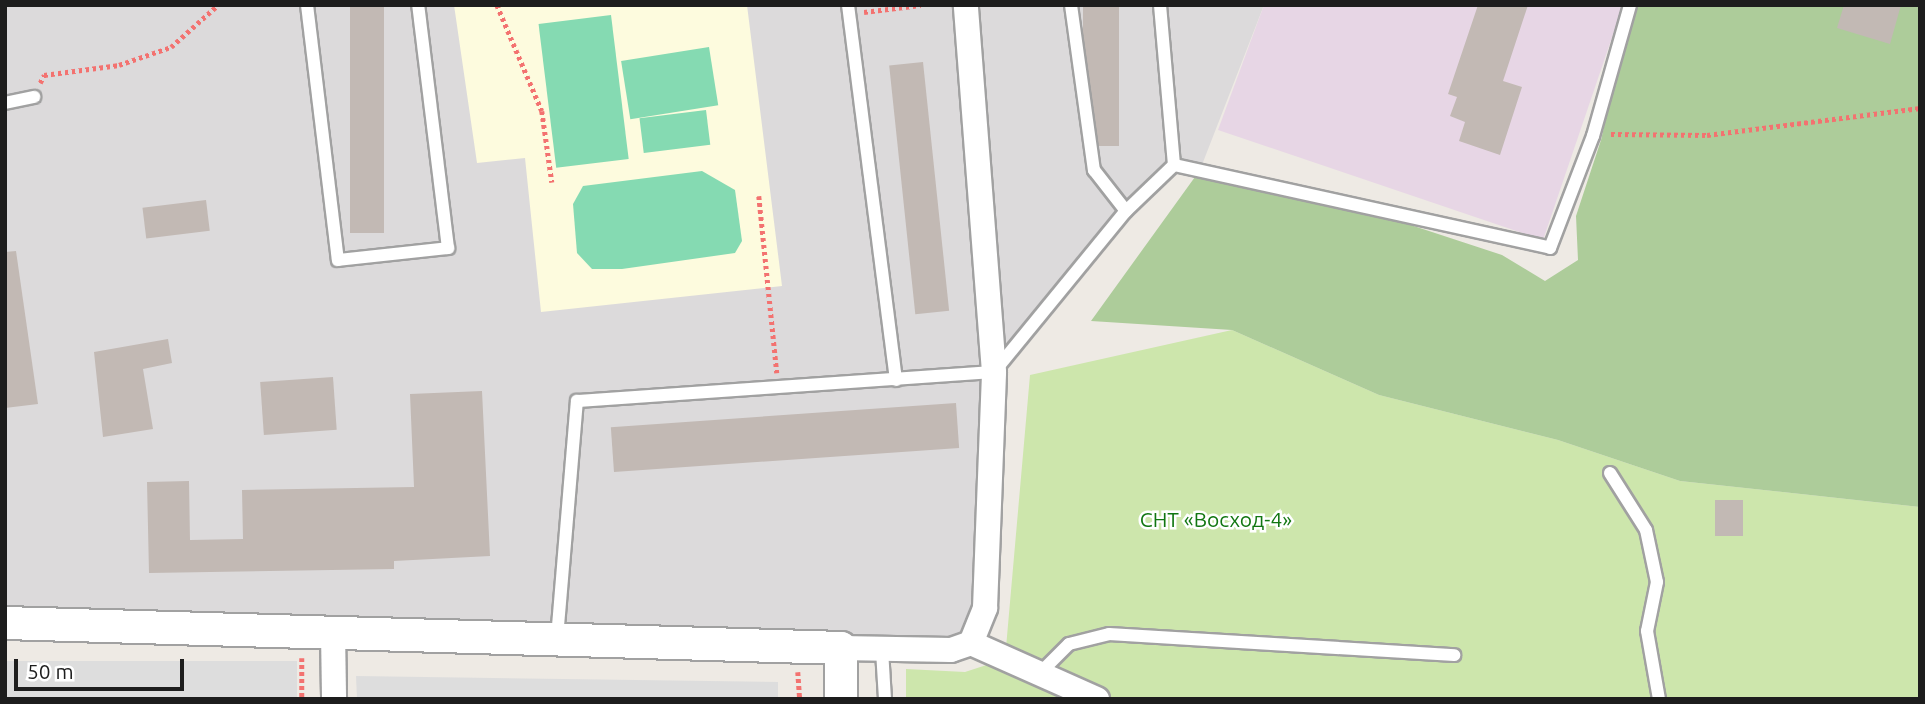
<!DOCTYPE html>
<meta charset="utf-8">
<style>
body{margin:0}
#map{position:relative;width:1925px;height:704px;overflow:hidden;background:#eeeae4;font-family:Ubuntu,sans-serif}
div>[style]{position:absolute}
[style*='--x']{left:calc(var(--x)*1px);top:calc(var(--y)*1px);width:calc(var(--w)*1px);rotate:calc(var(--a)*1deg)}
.residential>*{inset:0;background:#dcdadb}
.industrial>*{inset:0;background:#e7d6e5}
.education>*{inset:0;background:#fdfbde}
.grass>*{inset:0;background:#cde6ac}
.forest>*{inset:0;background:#adcc9a}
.pitch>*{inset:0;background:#85dab2;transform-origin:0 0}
.parking>*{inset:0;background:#ddd;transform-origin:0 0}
.building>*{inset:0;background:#c2b9b4;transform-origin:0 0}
.path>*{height:4.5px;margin-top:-2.25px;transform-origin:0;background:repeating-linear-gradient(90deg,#f37270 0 3.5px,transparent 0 7px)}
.roads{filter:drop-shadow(2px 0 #a1a1a1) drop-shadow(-2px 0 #a1a1a1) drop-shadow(0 2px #a1a1a1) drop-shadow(0 -2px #a1a1a1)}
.service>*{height:12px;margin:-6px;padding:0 6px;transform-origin:6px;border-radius:6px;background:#fff}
.minor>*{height:24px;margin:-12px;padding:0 12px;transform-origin:12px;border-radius:12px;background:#fff}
.tertiary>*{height:32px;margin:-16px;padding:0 16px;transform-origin:16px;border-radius:16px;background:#fff}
span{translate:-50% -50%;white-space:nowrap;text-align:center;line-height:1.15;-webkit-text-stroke:5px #fff;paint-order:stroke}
.park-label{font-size:21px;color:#117611}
.frame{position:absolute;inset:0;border:7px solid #1d1d1d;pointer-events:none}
.scale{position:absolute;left:14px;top:659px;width:170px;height:32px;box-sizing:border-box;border:4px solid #1d1d1d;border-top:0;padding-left:9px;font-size:21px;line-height:24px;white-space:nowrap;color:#1d1d1d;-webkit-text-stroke:5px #fff;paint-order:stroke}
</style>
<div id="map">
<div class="residential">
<div style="clip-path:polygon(5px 5px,1264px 5px,1200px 170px,1174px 165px,1126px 211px,994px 372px,971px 643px,5px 623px)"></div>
</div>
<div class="industrial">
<div style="clip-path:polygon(1264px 5px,1623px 5px,1543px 240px,1218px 130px)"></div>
</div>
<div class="education">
<div style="clip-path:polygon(454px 5px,747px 5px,782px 286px,541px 312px,525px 158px,477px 163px)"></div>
</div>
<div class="grass">
<div style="clip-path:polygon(1232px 330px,1379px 395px,1558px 440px,1680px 481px,1920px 507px,1920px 699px,906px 699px,906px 669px,965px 672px,1005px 659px,1030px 375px)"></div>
</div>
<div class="forest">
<div style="clip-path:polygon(1632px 5px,1920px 5px,1920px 507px,1680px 481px,1558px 440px,1379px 395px,1232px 330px,1091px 321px,1200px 170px,1368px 211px,1502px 255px,1545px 281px,1578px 260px,1576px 216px,1601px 140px)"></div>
</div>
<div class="pitch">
<div style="left:611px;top:15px;width:145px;height:73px;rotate:83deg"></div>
<div style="left:709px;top:47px;width:59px;height:89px;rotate:81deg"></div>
<div style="left:706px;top:110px;width:35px;height:67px;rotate:83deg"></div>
<div style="clip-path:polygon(702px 171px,735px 190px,742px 241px,735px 253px,622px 269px,592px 269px,577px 253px,573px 204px,583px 186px)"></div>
</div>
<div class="parking">
<div style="left:5px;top:661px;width:292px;height:38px"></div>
<div style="clip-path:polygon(356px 676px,778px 682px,778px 699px,357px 699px)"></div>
</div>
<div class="building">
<div style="left:350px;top:5px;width:34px;height:228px"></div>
<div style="left:1083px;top:5px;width:36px;height:141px"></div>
<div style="clip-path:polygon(1478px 5px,1528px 5px,1503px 81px,1522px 87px,1500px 155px,1459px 141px,1465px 122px,1450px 116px,1457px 97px,1448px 94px)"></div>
<div style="clip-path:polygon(1844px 5px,1901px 5px,1890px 44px,1837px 28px)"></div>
<div style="left:923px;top:62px;width:250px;height:34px;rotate:84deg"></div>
<div style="left:206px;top:200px;width:31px;height:64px;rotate:83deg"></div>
<div style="clip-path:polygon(16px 251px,38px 404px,5px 408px,5px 252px)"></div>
<div style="clip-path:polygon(168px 339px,172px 363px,143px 369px,153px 429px,103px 437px,94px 352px)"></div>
<div style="left:333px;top:377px;width:53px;height:73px;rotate:86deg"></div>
<div style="clip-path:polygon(482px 391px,490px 556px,394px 561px,394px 569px,149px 573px,147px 482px,189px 481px,190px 540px,243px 539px,242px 490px,414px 487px,410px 394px)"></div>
<div style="left:956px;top:403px;width:45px;height:346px;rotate:86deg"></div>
<div style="left:1715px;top:500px;width:28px;height:36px"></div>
</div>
<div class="path">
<div style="--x:497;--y:5;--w:115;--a:67"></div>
<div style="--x:542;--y:111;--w:72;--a:82"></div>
<div style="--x:864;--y:12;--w:57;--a:-7"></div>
<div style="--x:40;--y:83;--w:9;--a:-63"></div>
<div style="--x:44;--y:75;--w:76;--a:-7.6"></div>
<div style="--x:119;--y:65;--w:55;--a:-19.1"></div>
<div style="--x:171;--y:47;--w:63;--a:-41.8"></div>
<div style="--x:1611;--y:134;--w:96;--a:0.6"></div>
<div style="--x:1707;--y:135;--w:215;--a:-7.2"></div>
<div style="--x:759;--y:196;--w:178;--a:84.2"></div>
<div style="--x:302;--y:658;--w:41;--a:90"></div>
<div style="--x:798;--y:672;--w:27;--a:86"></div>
</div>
<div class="roads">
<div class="service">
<div style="--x:307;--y:5;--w:257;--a:83.1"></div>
<div style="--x:338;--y:260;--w:111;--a:-6.2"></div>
<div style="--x:448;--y:248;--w:245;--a:-97"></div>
<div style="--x:848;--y:5;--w:378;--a:82.7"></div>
<div style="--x:1071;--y:5;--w:167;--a:82.1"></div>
<div style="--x:1094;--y:170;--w:52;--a:52"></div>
<div style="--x:1160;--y:5;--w:161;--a:85"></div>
<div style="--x:5;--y:103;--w:30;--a:-12"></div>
<div style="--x:1174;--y:165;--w:385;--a:12.4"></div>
<div style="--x:1550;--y:248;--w:120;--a:-69"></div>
<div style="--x:1593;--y:136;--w:136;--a:-74.2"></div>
<div style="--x:1610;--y:473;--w:67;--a:57.7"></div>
<div style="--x:1646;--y:530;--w:53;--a:78.1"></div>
<div style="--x:1657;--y:582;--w:50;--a:101.5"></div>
<div style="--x:1647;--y:631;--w:69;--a:80"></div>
<div style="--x:557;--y:638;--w:238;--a:-85.2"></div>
<div style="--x:577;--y:401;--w:418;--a:-4"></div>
<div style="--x:994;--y:372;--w:208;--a:-50.7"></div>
<div style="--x:1126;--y:211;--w:66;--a:-43.8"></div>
<div style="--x:882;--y:650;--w:49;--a:86.5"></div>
<div style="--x:1040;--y:673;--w:41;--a:-45"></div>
<div style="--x:1069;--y:644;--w:41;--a:-14"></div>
<div style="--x:1109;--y:634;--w:346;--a:3.5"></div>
</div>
<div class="minor">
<div style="--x:333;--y:632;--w:67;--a:89.1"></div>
<div style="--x:971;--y:643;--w:138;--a:24"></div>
<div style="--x:841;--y:648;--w:110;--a:1"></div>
<div style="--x:951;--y:650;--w:21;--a:-19"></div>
<div style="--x:971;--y:643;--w:38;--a:-68"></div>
<div style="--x:985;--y:608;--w:236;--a:-87.8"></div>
<div style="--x:994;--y:372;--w:368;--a:-94.4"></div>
</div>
<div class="tertiary">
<div style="--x:5;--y:623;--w:836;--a:1.71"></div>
<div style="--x:841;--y:648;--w:51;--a:90"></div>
</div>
</div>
<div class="park-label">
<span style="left:1216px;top:519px">СНТ «Восход-4»</span>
</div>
<div class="frame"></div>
<div class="scale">50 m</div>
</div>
